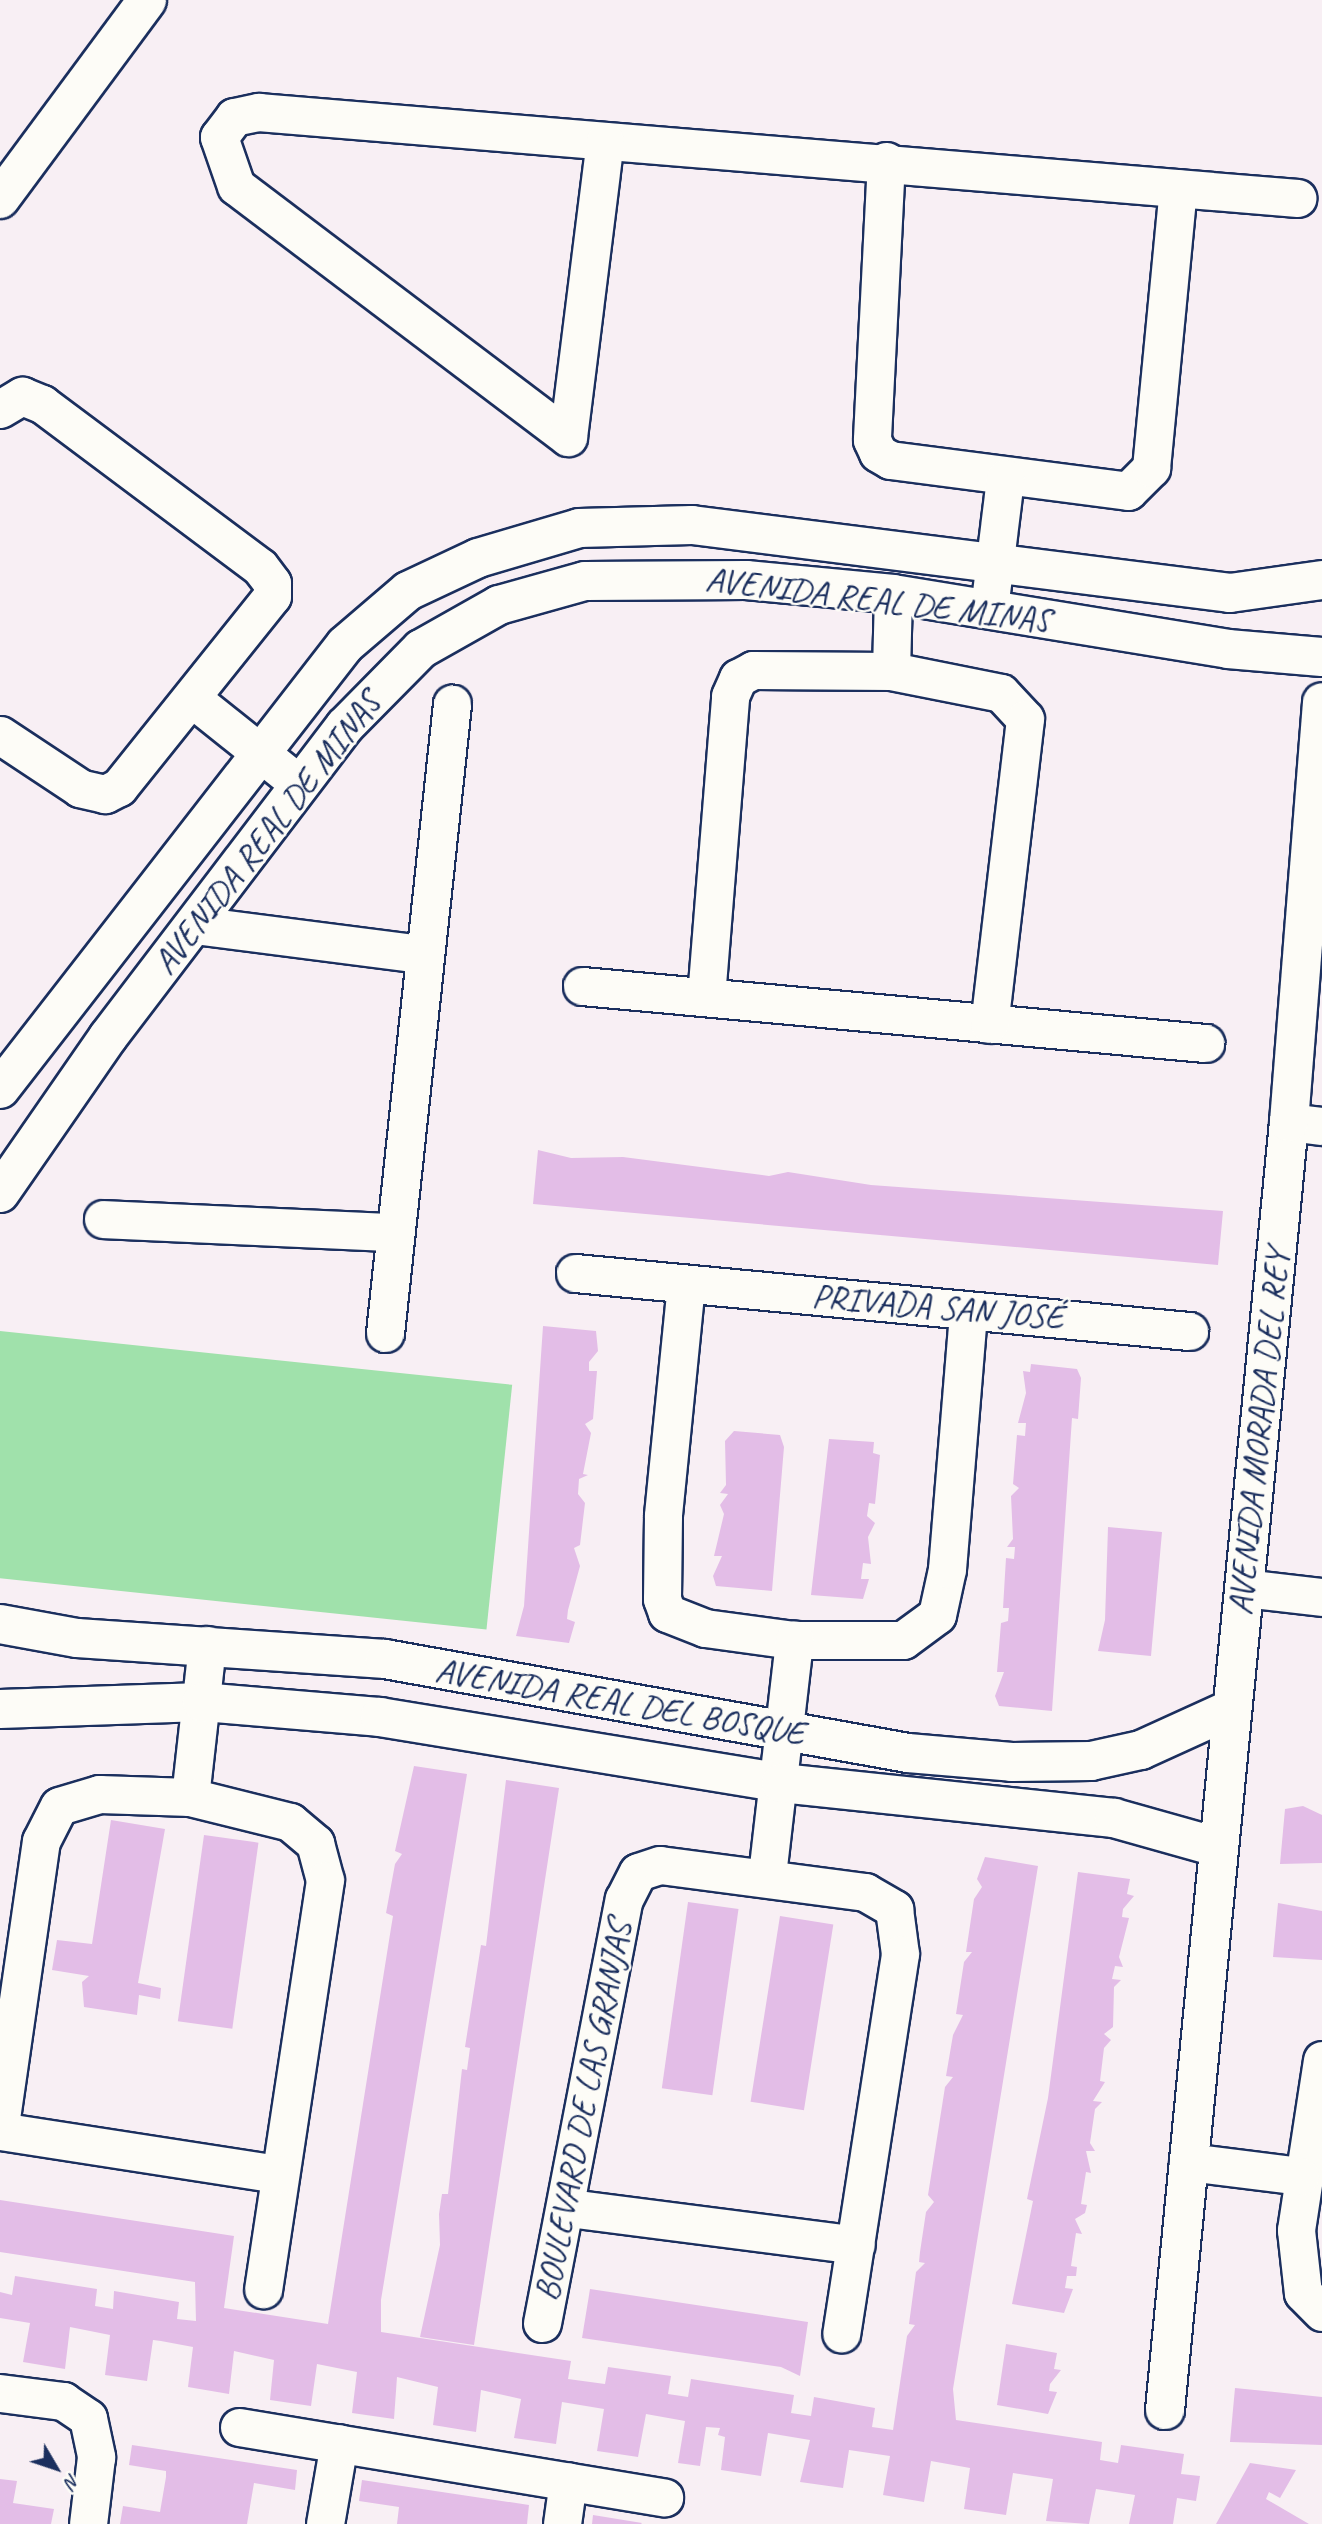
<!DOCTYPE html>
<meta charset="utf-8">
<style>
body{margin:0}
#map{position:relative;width:1322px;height:2524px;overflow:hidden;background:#f8eff4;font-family:Caveat,sans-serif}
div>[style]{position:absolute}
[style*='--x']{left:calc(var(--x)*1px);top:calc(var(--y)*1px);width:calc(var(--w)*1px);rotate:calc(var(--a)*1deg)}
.green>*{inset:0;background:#a0e1ab;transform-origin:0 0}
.building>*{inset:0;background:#e3bde7;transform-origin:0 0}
.roads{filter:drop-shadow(2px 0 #1b2f5e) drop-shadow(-2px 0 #1b2f5e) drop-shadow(0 2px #1b2f5e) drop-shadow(0 -2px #1b2f5e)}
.street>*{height:37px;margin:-18.5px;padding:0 18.5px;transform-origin:18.5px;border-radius:18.5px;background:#fdfcf7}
.secondary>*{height:38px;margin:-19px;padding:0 19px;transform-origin:19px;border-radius:19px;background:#fdfcf7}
span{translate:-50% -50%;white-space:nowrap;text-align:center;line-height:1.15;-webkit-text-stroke:5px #fdfcf7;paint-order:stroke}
.street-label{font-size:35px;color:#1b2f5e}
.north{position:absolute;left:21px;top:2433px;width:70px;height:70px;-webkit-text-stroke:5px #fdfcf7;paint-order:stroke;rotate:129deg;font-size:19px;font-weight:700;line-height:28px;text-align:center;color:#1b2f5e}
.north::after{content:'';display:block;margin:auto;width:24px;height:32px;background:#1b2f5e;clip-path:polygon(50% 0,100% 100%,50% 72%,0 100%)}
</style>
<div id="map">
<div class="green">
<div style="left:0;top:1331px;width:515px;height:246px;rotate:6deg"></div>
</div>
<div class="building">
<div style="clip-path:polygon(538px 1150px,571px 1158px,623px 1157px,769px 1176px,788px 1172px,871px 1185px,1223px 1211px,1218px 1265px,533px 1204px)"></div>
<div style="clip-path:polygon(543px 1326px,596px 1331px,598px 1351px,589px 1362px,589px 1371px,597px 1371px,593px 1419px,585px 1424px,591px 1433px,583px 1474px,588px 1475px,579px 1479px,578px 1494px,585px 1503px,580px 1545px,574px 1548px,580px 1566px,568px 1610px,567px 1619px,575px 1622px,569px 1643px,516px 1636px,524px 1606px)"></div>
<div style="clip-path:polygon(1031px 1364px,1077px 1369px,1081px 1378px,1078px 1419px,1072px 1418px,1052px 1711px,999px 1706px,995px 1696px,1004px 1672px,997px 1672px,1001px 1623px,1008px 1621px,1009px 1608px,1003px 1608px,1006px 1558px,1014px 1559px,1015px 1547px,1007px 1547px,1013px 1539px,1011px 1496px,1019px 1488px,1013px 1484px,1017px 1435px,1025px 1436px,1026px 1423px,1018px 1423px,1026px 1393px,1023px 1371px,1030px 1372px)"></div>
<div style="clip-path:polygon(734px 1431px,780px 1435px,784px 1447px,772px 1591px,716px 1586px,713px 1576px,722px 1556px,714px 1556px,724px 1514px,720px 1505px,728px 1494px,720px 1493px,726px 1485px,725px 1441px)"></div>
<div style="clip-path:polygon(829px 1439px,874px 1442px,873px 1453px,880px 1455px,875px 1504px,869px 1503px,867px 1516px,875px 1523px,868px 1537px,871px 1564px,863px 1563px,861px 1579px,869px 1579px,863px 1599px,811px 1595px)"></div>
<div style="clip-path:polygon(1108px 1527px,1162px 1532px,1151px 1656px,1098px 1651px,1105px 1620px)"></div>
<div style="clip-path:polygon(414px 1766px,467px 1774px,381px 2300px,381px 2332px,571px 2361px,568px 2379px,605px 2384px,608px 2367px,671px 2376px,668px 2394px,688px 2397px,691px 2379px,794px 2395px,791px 2413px,811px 2416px,814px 2397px,875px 2408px,872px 2427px,893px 2430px,907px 2336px,915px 2325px,909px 2324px,916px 2272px,925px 2263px,919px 2262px,920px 2252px,926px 2212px,934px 2202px,928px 2195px,945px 2087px,953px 2077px,946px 2076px,953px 2035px,963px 2015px,956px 2014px,964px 1962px,972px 1952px,966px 1952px,974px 1899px,982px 1887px,977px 1879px,985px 1857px,1038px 1866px,953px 2389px,956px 2420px,1102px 2442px,1100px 2460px,1118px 2463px,1121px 2445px,1184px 2454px,1181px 2474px,1200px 2476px,1196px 2501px,1177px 2498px,1173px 2524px,1129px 2524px,1135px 2495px,1096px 2489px,1089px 2524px,1046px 2521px,1053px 2479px,1013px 2473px,1006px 2515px,964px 2509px,970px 2468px,931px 2461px,924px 2502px,883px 2495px,890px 2456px,849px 2450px,843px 2488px,800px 2482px,810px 2440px,768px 2433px,761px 2476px,721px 2470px,725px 2437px,718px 2435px,720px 2428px,706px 2427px,700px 2466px,678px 2463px,685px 2421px,646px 2414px,638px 2457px,618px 2454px,597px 2451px,604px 2409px,562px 2402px,556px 2444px,514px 2438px,521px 2399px,481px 2390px,476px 2432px,433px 2425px,438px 2387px,397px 2377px,394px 2419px,352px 2413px,357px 2372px,317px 2364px,311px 2406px,270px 2400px,274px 2360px,234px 2351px,229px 2394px,188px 2387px,193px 2347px,161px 2341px,153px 2340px,147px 2381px,105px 2375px,110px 2335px,70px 2327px,65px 2369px,23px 2362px,30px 2323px,0 2318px,0 2292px,12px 2295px,15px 2276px,97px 2289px,95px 2306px,113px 2309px,114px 2291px,179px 2302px,177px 2319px,196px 2321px,195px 2282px,0 2252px,0 2200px,234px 2236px,224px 2308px,328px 2324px,391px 1928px,393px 1916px,386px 1913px,395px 1864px,402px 1854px,395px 1851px)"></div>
<div style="clip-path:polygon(506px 1780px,559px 1788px,474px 2345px,420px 2337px,440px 2245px,439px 2214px,442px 2194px,448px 2194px,462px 2069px,467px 2070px,470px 2048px,465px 2047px,481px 1945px,486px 1946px)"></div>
<div style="clip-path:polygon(1303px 1806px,1322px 1815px,1322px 1863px,1280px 1864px,1285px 1809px)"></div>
<div style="clip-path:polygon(111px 1820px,165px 1829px,138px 1983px,161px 1988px,160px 1999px,139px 1995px,137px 2015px,84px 2007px,82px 1982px,89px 1976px,52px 1970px,57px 1940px,92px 1944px)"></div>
<div style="left:204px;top:1835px;width:55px;height:188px;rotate:8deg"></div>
<div style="clip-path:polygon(1078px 1872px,1130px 1879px,1127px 1894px,1134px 1896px,1123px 1909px,1122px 1917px,1129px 1918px,1119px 1957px,1123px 1967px,1115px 1966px,1112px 1979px,1121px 1980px,1114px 1987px,1113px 2027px,1104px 2034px,1111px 2040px,1104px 2048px,1100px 2081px,1105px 2082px,1093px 2101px,1102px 2102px,1095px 2109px,1090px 2143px,1095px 2151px,1086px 2151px,1091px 2173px,1086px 2172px,1081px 2204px,1087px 2205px,1085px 2213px,1075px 2219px,1082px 2234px,1076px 2233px,1071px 2266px,1077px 2267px,1076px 2276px,1067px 2276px,1065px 2288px,1073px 2289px,1064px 2313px,1012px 2304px,1033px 2201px,1027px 2199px,1048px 2098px)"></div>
<div style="left:688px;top:1902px;width:51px;height:188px;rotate:8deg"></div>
<div style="clip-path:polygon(1278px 1903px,1322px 1911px,1322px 1960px,1273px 1957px)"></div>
<div style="left:780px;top:1916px;width:54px;height:188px;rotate:9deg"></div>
<div style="clip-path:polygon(590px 2289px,808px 2322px,800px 2376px,781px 2367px,582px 2338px)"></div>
<div style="clip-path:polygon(1006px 2344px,1057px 2353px,1054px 2369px,1061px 2370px,1050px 2384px,1049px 2391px,1057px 2392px,1048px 2414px,997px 2405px)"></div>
<div style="clip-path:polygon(1235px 2388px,1322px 2397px,1322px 2445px,1230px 2442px)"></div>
<div style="clip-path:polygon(132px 2445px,297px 2470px,295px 2490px,254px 2483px,247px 2524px,120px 2524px,123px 2506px,160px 2512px,166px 2477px,166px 2471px,129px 2465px)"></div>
<div style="clip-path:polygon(1250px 2463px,1296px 2470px,1280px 2498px,1269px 2492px,1266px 2499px,1309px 2524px,1216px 2524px)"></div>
<div style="clip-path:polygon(0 2479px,17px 2481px,13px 2503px,54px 2509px,51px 2524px,0 2524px)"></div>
<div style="clip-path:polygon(362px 2480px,529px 2505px,527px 2524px,397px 2524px,399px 2507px,359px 2501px)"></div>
<div style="clip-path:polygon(593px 2515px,642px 2523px,641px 2524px,592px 2524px)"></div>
</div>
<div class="roads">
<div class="street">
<div style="--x:886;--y:161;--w:279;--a:92.9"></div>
<div style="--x:872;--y:440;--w:14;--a:65"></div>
<div style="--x:878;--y:453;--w:14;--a:30"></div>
<div style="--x:890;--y:460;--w:240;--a:7.4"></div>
<div style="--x:1128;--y:491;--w:33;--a:-45"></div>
<div style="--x:1151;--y:468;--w:281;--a:-84.5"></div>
<div style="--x:0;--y:409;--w:26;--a:-31"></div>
<div style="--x:22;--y:396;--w:22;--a:22"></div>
<div style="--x:42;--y:404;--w:272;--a:36.8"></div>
<div style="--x:260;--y:567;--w:20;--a:53"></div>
<div style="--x:272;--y:583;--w:13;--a:90"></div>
<div style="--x:272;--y:596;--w:245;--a:128.7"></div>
<div style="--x:119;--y:787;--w:16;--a:153"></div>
<div style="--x:105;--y:794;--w:26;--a:-167"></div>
<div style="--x:80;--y:788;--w:96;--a:-146.5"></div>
<div style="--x:568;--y:437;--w:416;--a:-142.9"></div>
<div style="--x:236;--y:186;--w:52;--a:-109.1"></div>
<div style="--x:219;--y:137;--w:25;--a:-53"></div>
<div style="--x:234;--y:117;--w:25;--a:-12"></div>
<div style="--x:258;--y:112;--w:1043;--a:4.73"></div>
<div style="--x:568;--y:437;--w:298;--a:-82.9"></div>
<div style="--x:989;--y:609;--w:132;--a:-83"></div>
<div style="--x:891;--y:671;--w:77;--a:-88.5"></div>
<div style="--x:194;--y:700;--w:133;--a:38.6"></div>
<div style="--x:195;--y:925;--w:228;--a:7.3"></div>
<div style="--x:582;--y:986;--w:626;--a:5.23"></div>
<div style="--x:706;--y:997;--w:302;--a:-85.4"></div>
<div style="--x:730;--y:696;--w:20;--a:-66"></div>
<div style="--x:738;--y:678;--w:17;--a:-28"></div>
<div style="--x:753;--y:670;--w:138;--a:0.4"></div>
<div style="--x:891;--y:671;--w:112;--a:11.3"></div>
<div style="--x:1001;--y:693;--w:35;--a:47"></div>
<div style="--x:1025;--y:719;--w:307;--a:96.7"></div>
<div style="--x:1289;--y:1122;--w:33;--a:7"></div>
<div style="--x:103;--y:1219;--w:289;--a:2.6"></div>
<div style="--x:575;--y:1273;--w:617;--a:5.4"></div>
<div style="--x:686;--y:1284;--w:233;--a:95.7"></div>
<div style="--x:663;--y:1516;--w:83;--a:90.7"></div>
<div style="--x:662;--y:1599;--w:15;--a:70"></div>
<div style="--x:667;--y:1613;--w:41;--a:21.5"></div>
<div style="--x:705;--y:1628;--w:90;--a:7.7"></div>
<div style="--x:794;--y:1640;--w:109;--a:0"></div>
<div style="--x:903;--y:1640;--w:42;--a:-36.3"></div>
<div style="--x:937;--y:1615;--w:47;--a:-77.7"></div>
<div style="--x:947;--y:1569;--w:259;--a:-85.3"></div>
<div style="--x:385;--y:1333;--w:633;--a:-83.92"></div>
<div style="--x:1244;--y:1588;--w:79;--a:6.6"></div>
<div style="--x:190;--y:1797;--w:153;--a:-83.6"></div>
<div style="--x:767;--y:1875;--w:237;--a:-83.4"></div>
<div style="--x:1322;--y:2060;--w:172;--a:98.7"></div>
<div style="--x:1296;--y:2230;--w:63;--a:83.7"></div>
<div style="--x:1303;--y:2293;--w:27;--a:45"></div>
<div style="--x:0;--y:2125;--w:287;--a:-81.8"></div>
<div style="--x:41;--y:1841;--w:39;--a:-63"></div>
<div style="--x:59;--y:1806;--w:42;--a:-16.7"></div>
<div style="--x:99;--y:1794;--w:91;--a:1.9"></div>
<div style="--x:190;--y:1797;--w:103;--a:14"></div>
<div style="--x:290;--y:1822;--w:33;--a:40"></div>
<div style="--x:315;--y:1843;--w:38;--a:75"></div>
<div style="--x:325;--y:1880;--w:414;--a:98.6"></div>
<div style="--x:0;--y:2131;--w:282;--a:8.8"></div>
<div style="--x:1188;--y:2162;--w:113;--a:7.1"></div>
<div style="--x:569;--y:2208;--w:289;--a:7.3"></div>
<div style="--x:542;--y:2323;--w:432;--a:-79.1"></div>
<div style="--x:624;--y:1899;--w:30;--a:-63"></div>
<div style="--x:638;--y:1872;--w:23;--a:-18"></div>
<div style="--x:660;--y:1865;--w:207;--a:7.5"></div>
<div style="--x:865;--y:1892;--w:34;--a:30"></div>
<div style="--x:894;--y:1909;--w:45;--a:82.4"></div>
<div style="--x:900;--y:1954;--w:384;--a:98.8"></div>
<div style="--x:0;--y:2393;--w:64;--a:7.2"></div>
<div style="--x:63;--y:2401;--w:30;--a:34"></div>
<div style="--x:88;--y:2418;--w:40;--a:78"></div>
<div style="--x:96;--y:2457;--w:67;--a:96.8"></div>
<div style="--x:239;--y:2427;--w:431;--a:9.4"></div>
<div style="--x:325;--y:2524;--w:82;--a:-80.2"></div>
<div style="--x:562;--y:2524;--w:43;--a:-82.1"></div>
</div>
<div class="secondary">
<div style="--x:0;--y:199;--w:247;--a:-53.5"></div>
<div style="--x:0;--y:1089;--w:562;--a:-52.15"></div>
<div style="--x:345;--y:645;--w:83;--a:-40.6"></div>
<div style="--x:408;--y:591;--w:77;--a:-25.2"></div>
<div style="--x:478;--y:558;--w:105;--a:-16.5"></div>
<div style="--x:579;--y:528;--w:113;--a:-1.5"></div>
<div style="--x:692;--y:525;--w:542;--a:7.2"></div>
<div style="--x:1230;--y:593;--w:93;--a:-8"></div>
<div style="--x:0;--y:1193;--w:190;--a:-55.3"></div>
<div style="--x:108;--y:1037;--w:391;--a:-52.7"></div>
<div style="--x:345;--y:726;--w:108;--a:-45.4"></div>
<div style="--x:421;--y:649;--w:90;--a:-29.4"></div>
<div style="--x:499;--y:605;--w:89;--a:-15.6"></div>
<div style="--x:585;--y:581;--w:161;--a:-0.4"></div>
<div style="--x:746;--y:580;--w:148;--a:5.4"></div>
<div style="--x:893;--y:594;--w:339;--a:9.3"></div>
<div style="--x:1228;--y:649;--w:94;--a:4.9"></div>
<div style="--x:0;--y:1624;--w:78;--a:10.3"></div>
<div style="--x:77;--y:1638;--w:309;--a:3.9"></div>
<div style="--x:385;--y:1659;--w:531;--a:10.19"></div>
<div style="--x:908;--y:1753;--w:104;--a:4.9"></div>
<div style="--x:1012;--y:1762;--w:79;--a:-0.7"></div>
<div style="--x:1091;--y:1761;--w:51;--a:-12.4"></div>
<div style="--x:1141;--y:1750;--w:99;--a:-24.5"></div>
<div style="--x:0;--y:1709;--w:202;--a:-2"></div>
<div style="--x:202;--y:1702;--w:179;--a:4.8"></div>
<div style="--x:380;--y:1717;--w:406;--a:9.3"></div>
<div style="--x:781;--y:1783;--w:335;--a:6"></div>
<div style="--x:1114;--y:1818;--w:107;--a:15.7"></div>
<div style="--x:1165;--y:2410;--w:1294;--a:-84.5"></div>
<div style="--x:1289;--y:1122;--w:421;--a:-85.5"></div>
</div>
</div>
<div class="street-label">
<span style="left:878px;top:600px;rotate:7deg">AVENIDA REAL DE MINAS</span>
<span style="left:267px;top:833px;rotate:-52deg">AVENIDA REAL DE MINAS</span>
<span style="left:938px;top:1307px;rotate:5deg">PRIVADA SAN JOSÉ</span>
<span style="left:1259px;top:1432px;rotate:-84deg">AVENIDA MORADA DEL REY</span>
<span style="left:620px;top:1702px;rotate:10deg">AVENIDA REAL DEL BOSQUE</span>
<span style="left:583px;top:2111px;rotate:-79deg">BOULEVARD DE LAS GRANJAS</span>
</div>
<div class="north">N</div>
</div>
